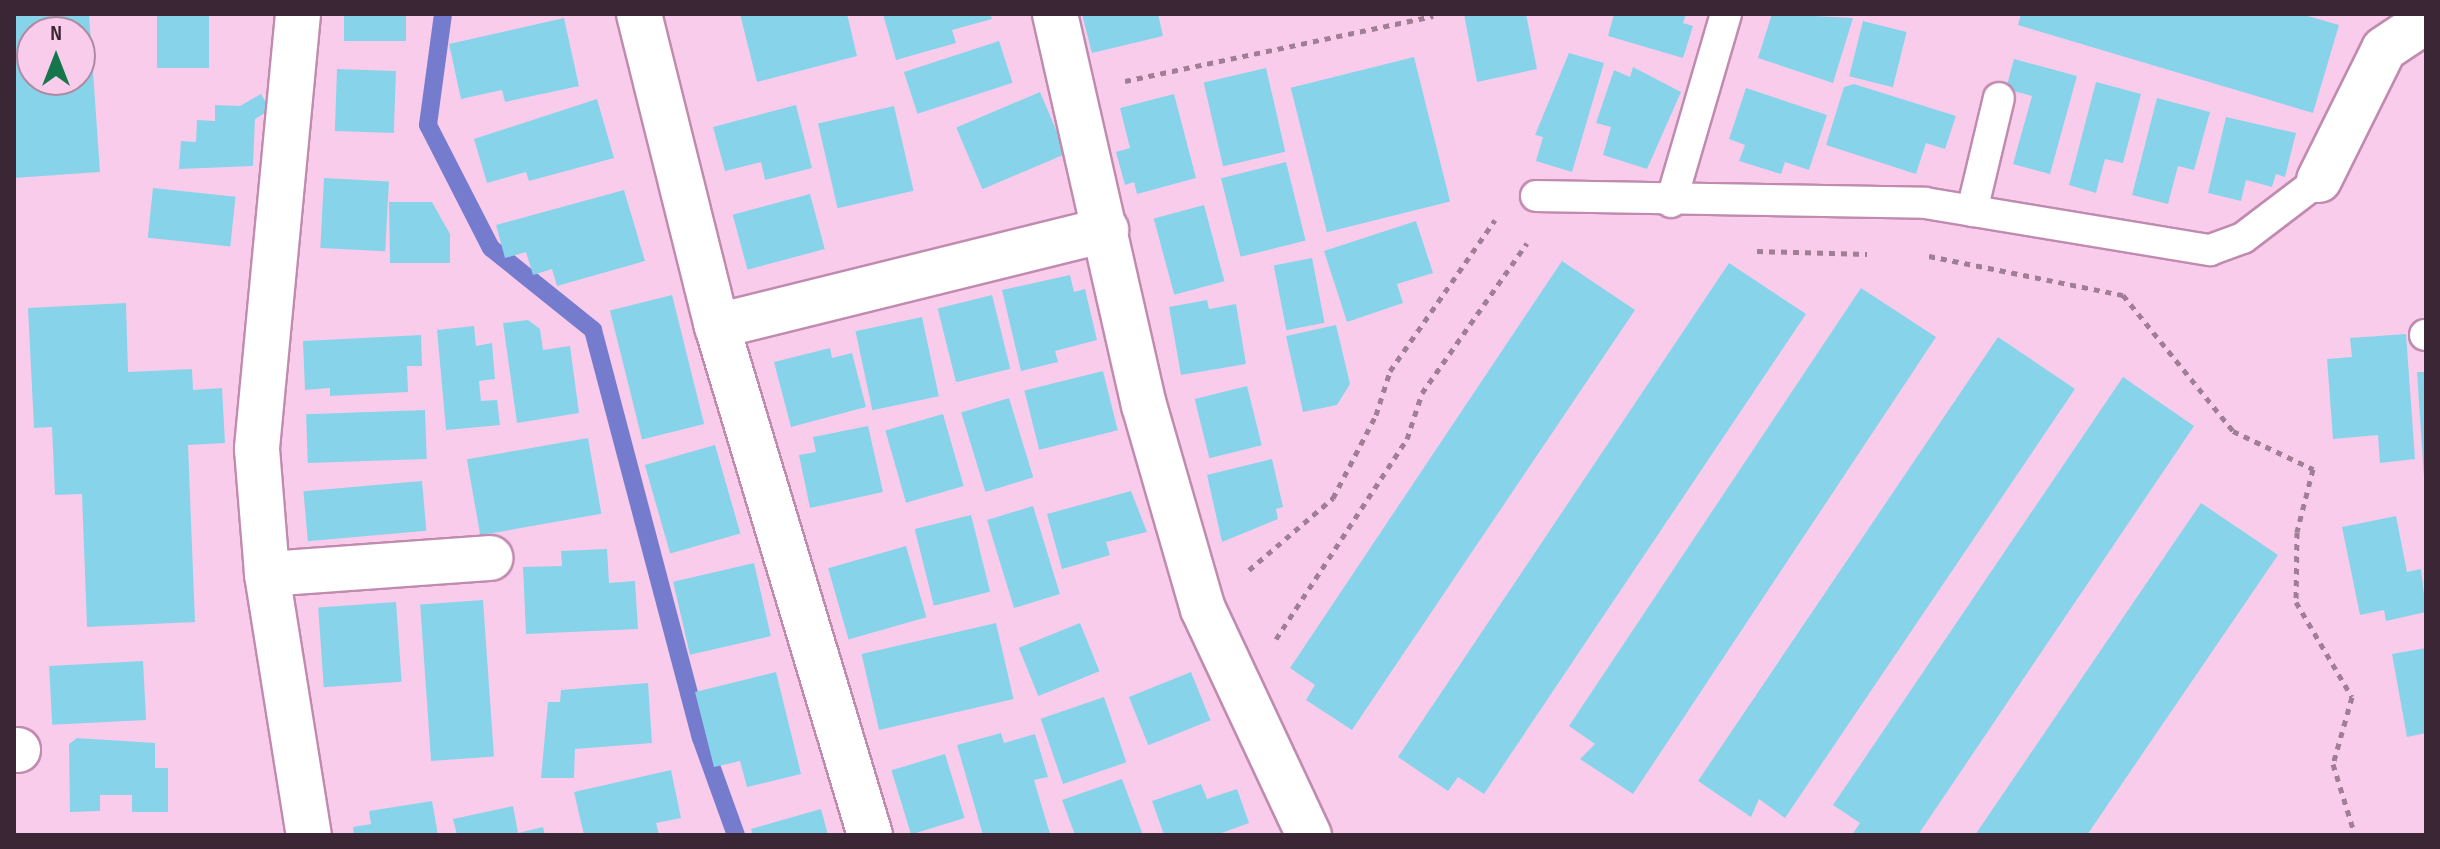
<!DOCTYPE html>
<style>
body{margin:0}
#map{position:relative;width:2440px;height:849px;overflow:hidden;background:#facceb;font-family:"Sofia Sans Condensed",sans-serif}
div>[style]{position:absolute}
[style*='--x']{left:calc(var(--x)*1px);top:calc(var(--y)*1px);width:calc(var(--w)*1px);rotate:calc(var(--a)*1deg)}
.stream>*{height:18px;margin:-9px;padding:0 9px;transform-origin:9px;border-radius:9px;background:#757cce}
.building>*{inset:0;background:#87d4ea;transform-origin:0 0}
.path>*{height:5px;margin-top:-2.5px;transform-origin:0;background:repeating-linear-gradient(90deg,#a07e95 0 6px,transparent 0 12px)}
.roads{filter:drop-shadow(2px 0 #c08baf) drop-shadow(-2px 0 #c08baf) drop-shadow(0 2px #c08baf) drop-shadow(0 -2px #c08baf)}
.service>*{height:30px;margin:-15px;padding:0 15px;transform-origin:15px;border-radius:15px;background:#fff}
.minor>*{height:44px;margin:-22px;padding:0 22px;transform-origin:22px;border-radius:22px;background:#fff}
span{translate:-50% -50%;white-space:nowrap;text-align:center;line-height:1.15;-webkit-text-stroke:8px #facceb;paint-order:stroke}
.frame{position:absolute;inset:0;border:16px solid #3b2635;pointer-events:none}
.north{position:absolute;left:16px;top:16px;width:80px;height:80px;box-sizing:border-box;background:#facceb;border:2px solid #ae8aa2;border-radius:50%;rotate:0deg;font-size:22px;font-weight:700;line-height:32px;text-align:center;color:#3b2635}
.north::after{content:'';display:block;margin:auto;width:28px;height:36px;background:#15754b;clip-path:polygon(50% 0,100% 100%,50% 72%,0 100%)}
</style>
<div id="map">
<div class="stream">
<div style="--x:443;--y:14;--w:112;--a:97.7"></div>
<div style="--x:428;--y:125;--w:138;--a:62.9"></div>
<div style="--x:491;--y:248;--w:131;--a:38.8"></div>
<div style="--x:593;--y:330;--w:422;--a:75.2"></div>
<div style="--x:701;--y:738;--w:103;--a:70.2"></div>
</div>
<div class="building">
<div style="clip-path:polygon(evenodd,14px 14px,89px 14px,100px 172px,14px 178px,14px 14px,32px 32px,80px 32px,80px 80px,32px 80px,32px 32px)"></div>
<div style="left:157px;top:14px;width:52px;height:54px"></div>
<div style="left:344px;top:14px;width:62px;height:27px"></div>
<div style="clip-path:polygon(740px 14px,847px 14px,857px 56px,757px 82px)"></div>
<div style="clip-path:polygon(883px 14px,990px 14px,992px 19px,952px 30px,956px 43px,896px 60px)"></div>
<div style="clip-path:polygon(1082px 14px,1158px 14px,1163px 36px,1092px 53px)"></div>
<div style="clip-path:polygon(1464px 14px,1526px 14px,1537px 69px,1477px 82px)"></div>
<div style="clip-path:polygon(1614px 14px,1686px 14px,1683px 23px,1693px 26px,1683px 58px,1608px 36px)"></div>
<div style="clip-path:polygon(1772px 14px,1853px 18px,1833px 83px,1758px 58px)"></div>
<div style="clip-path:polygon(2021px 14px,2301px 14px,2339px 25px,2313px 113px,2018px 25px)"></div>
<div style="clip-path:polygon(564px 18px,579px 86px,505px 102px,502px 90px,461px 99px,449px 44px)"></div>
<div style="left:1863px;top:21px;width:45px;height:57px;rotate:14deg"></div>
<div style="left:999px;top:41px;width:44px;height:100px;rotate:72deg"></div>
<div style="clip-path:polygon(1569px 53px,1604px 63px,1572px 172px,1536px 161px,1543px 137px,1535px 135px)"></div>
<div style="left:1414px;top:57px;width:149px;height:127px;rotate:76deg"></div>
<div style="clip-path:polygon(2014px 59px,2077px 76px,2050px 174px,2013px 164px,2032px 96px,2006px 89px)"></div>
<div style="clip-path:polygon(1633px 67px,1681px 92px,1647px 169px,1603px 155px,1611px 127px,1596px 123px,1614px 70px,1630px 77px)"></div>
<div style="left:1266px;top:68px;width:86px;height:64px;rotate:77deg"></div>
<div style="left:337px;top:69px;width:59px;height:62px;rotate:2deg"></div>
<div style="clip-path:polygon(2096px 82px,2141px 94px,2123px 163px,2105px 159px,2096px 193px,2069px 185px)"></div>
<div style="clip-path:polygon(1854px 84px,1956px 116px,1945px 149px,1926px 143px,1916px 174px,1826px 145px,1844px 87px)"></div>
<div style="clip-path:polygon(1746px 88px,1827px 115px,1809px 170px,1785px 162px,1781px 174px,1739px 161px,1745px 145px,1729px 139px)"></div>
<div style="left:1040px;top:92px;width:67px;height:91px;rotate:67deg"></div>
<div style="clip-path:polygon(261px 94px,270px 110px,255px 119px,253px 166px,179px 169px,181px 141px,196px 142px,197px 120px,215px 121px,215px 105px,240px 106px)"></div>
<div style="clip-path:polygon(1174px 94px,1196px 178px,1137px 194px,1134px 182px,1125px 185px,1116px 152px,1130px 148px,1120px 108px)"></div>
<div style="clip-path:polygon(2157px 98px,2210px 112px,2194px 170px,2178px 166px,2168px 204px,2132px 195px)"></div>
<div style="clip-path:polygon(597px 99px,614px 158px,529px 181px,526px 172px,487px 183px,474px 139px)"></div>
<div style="clip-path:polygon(796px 105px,812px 168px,765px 180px,761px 162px,725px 171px,713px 127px)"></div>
<div style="left:894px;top:106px;width:87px;height:78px;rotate:77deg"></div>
<div style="clip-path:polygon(2226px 117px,2296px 133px,2285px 177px,2276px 174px,2272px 187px,2246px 180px,2241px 201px,2208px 193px)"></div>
<div style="left:1286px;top:162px;width:81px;height:67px;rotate:76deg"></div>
<div style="left:324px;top:178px;width:65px;height:70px;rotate:3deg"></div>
<div style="left:153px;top:188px;width:83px;height:50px;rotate:6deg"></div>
<div style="clip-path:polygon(624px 190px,645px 261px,557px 286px,552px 269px,533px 275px,526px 252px,505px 258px,496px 225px)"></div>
<div style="left:810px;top:194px;width:57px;height:80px;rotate:75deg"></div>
<div style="clip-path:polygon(389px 202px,432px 202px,450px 234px,450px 263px,390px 263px)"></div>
<div style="left:1204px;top:205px;width:79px;height:52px;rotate:75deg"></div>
<div style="clip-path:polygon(1416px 221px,1433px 273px,1397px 284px,1403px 303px,1347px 322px,1324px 251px)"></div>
<div style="left:1312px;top:258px;width:66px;height:39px;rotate:79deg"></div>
<div style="clip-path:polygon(1562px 261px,1635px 310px,1352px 730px,1306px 700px,1315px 685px,1290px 668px)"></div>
<div style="clip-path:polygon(1729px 263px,1806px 314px,1484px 794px,1458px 777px,1448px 791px,1398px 757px)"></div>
<div style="clip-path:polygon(1070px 275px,1074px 292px,1085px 289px,1097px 340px,1055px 351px,1058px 362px,1021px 371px,1002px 290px)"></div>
<div style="clip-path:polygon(1861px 288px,1936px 337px,1633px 794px,1580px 759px,1595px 744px,1569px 726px)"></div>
<div style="left:672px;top:295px;width:133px;height:64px;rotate:76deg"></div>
<div style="left:992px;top:295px;width:76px;height:56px;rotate:76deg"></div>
<div style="clip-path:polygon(1207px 300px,1209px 309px,1236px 304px,1246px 364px,1181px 375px,1169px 307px)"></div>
<div style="clip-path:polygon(126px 303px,128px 372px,192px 369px,193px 390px,222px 388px,225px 443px,188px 445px,195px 622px,87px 627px,82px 494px,55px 495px,52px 427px,34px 428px,28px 308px)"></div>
<div style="left:922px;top:317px;width:81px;height:68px;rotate:78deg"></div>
<div style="clip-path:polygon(528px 320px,540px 329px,543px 350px,570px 346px,579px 413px,517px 423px,503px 323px)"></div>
<div style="clip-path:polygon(1336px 325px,1350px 384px,1337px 405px,1303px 412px,1286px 336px)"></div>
<div style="clip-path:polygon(474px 326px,476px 346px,492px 343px,495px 379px,479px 381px,481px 401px,497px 400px,500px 425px,446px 430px,437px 330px)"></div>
<div style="clip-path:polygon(2406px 334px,2415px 459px,2380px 463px,2378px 435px,2333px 439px,2327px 359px,2352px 357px,2350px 338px)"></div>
<div style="clip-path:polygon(421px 335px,422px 366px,407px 366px,408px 392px,330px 396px,330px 388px,305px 390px,303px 341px)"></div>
<div style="clip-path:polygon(1998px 337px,2075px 389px,1785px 818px,1759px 799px,1751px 817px,1698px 781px)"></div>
<div style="clip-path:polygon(830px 348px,832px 358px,852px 353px,866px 407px,791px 427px,774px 362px)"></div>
<div style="left:1103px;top:371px;width:61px;height:81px;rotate:76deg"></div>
<div style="clip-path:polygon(2417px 372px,2426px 372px,2426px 478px,2424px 478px)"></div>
<div style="clip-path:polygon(2123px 377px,2194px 426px,1918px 835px,1852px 835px,1860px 823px,1833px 805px)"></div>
<div style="left:1247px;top:386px;width:61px;height:54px;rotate:76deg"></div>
<div style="left:1009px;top:398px;width:83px;height:50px;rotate:73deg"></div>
<div style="left:425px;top:410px;width:49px;height:119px;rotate:88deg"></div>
<div style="left:943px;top:414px;width:75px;height:60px;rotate:74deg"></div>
<div style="clip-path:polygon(868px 426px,883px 492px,810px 508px,799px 455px,816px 452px,813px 437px)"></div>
<div style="left:588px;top:438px;width:77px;height:123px;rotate:80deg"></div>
<div style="left:715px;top:445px;width:92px;height:73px;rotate:74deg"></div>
<div style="clip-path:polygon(1272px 459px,1283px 507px,1276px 509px,1278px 519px,1222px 542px,1207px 475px)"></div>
<div style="left:422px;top:481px;width:50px;height:119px;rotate:85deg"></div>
<div style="clip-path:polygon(1131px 491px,1147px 532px,1106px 542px,1110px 555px,1062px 569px,1047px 514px)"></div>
<div style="clip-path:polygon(2201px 503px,2278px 555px,2087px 835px,1975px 835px)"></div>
<div style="left:1033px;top:506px;width:92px;height:48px;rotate:73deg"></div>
<div style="left:971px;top:515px;width:79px;height:58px;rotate:76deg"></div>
<div style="clip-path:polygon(2396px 516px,2407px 572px,2421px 569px,2426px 612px,2386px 621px,2384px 610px,2360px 615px,2342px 527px)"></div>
<div style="left:906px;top:546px;width:74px;height:81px;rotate:74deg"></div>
<div style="clip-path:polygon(607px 549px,609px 583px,635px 581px,638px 629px,526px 634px,523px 567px,562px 566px,561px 551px)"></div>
<div style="left:754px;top:563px;width:75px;height:83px;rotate:77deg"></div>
<div style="left:483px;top:600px;width:157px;height:63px;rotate:86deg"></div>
<div style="left:396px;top:602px;width:80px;height:78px;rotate:86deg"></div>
<div style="left:996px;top:623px;width:78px;height:138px;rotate:77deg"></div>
<div style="left:1080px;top:623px;width:52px;height:66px;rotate:68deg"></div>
<div style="clip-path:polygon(2426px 648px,2426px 733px,2407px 737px,2392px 654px)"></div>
<div style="left:143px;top:661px;width:59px;height:94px;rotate:87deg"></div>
<div style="clip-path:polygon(776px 672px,801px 774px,747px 787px,740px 761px,714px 767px,695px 692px)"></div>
<div style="left:1191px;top:672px;width:52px;height:67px;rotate:68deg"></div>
<div style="clip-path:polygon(648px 683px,652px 743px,575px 749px,574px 778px,541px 778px,548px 702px,560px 702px,561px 690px)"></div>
<div style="left:1104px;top:697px;width:69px;height:67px;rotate:71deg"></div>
<div style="clip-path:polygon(1001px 733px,1004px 743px,1035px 734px,1048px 777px,1034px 780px,1050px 834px,983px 835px,957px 745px)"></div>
<div style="clip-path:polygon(77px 738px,155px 743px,155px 768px,168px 768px,168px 812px,132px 812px,132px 795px,100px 795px,100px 811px,70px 812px,69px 744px)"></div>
<div style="left:945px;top:754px;width:67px;height:56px;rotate:73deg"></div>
<div style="clip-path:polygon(671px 770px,681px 818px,656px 823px,659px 835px,584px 835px,574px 792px)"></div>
<div style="clip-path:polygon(1122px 779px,1143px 835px,1075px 835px,1062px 800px)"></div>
<div style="clip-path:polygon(1201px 784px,1207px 799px,1237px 789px,1249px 823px,1216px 835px,1164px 835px,1152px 801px)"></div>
<div style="clip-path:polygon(432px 801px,438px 835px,354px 835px,353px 827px,371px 824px,369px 811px)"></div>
<div style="clip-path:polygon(513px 806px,518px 833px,543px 827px,545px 835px,457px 835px,453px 819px)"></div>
<div style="clip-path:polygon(821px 809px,828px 835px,753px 835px,751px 829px)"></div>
</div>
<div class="path">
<div style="--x:1125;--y:81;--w:315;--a:-11.9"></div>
<div style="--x:1757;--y:251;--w:110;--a:1.6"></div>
<div style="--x:1929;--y:256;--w:198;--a:11.4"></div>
<div style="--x:2123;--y:295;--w:175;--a:51"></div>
<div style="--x:2233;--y:431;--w:89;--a:25.4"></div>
<div style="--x:2313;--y:469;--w:65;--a:104.3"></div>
<div style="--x:2297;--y:532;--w:70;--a:90.8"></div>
<div style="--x:2296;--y:602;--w:110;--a:59.5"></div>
<div style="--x:2352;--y:697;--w:70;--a:105.8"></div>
<div style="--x:2333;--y:764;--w:74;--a:72.8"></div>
<div style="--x:1249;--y:570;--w:111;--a:-40.6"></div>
<div style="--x:1333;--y:498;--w:93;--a:-62.6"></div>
<div style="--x:1376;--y:415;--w:46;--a:-72.3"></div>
<div style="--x:1390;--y:371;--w:184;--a:-55.2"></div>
<div style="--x:1276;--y:639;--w:239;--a:-56.8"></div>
<div style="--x:1407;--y:439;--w:48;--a:-71.9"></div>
<div style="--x:1422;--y:393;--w:183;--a:-55"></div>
</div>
<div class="roads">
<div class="service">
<div style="--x:1536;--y:196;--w:389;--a:1"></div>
<div style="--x:1925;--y:203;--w:289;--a:9.4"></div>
<div style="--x:2210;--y:250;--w:35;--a:-20"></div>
<div style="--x:2243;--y:238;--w:96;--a:-37.3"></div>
<div style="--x:1671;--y:202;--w:196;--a:-73.7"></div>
<div style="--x:1972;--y:211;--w:116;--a:-76.6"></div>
<div style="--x:2425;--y:335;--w:1;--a:0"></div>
</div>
<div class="minor">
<div style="--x:298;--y:14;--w:437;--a:95.4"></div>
<div style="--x:257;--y:449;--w:125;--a:85.4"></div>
<div style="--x:267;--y:574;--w:264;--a:80.9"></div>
<div style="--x:639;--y:14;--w:322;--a:76"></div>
<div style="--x:717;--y:326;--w:531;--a:73.27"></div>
<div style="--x:1055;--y:14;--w:401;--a:77.2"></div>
<div style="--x:1144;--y:405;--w:212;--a:73.9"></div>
<div style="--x:1203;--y:609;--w:250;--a:64.9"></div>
<div style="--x:2319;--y:180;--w:146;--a:-63.6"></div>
<div style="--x:2384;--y:49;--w:50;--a:-33.7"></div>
<div style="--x:717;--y:326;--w:401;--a:-13.9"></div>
<div style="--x:267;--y:574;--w:224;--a:-4.1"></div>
<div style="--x:14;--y:750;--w:4;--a:0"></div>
</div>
</div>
<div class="frame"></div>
<div class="north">N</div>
</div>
